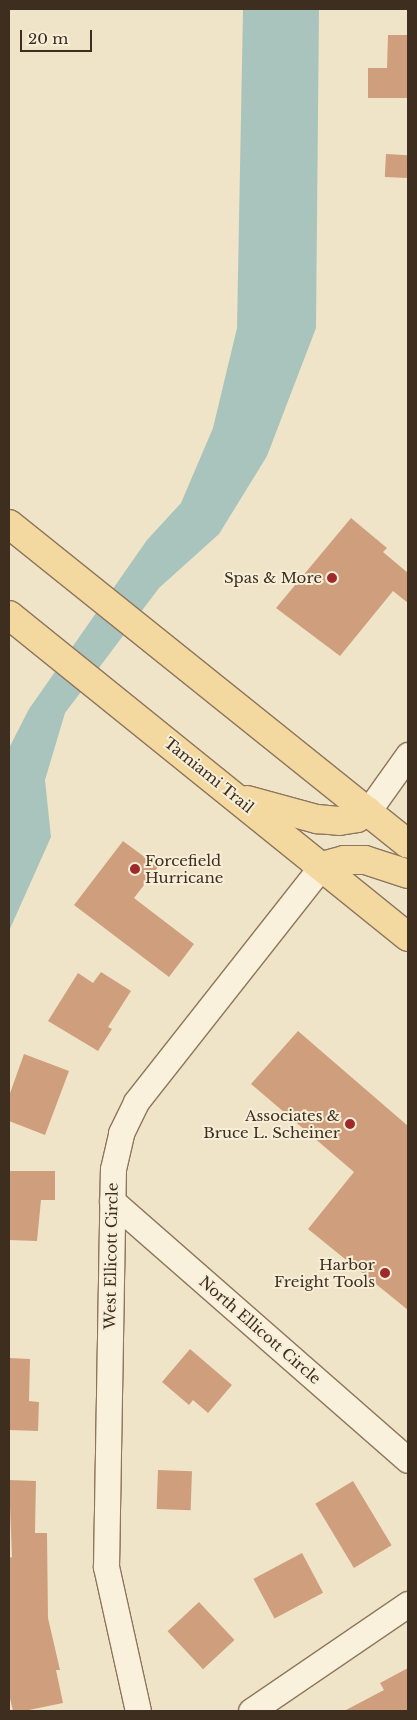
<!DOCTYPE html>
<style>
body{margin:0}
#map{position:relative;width:417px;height:1720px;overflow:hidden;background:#f0e4c8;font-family:"Libre Baskerville",serif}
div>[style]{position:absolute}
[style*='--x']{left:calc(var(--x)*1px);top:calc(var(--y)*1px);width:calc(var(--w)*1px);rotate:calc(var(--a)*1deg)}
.water>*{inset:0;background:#a9c4bc}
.building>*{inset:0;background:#cf9f7d;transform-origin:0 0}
.roads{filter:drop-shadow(1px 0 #8d765c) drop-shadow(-1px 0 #8d765c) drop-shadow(0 1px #8d765c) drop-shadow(0 -1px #8d765c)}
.street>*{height:25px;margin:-12.5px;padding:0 12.5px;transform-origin:12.5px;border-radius:12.5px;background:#faf1dc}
.primary>*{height:28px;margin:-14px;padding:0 14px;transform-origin:14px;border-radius:14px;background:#f3d9a0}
.dots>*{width:14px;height:14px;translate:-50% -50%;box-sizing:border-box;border:2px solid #f7eed8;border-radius:50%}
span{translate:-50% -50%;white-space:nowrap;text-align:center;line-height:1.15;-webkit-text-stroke:4px #f7eed8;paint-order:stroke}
.poi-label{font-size:15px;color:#3d2e20}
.right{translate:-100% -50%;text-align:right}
.left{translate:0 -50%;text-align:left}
.street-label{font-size:15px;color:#3d2e20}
.frame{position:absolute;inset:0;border:10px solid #3d2e20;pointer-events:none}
.scale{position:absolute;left:20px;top:30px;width:72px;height:22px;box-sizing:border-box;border:2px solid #3d2e20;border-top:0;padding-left:6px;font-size:15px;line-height:18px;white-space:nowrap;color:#3d2e20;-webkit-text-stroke:4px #f7eed8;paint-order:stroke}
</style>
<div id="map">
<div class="water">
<div style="clip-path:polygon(243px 9px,319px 9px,316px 328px,267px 456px,219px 534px,159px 588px,65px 713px,45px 780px,51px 837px,9px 931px,9px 748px,29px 709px,147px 540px,181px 503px,213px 428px,237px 328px)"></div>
</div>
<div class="building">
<div style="clip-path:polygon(388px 35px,408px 35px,408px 98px,368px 98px,368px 68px,387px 68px)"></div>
<div style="left:386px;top:154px;width:22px;height:23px;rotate:3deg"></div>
<div style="clip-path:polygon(351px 518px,387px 548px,383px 552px,408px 573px,408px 603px,393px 591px,340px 656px,276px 608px)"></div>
<div style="clip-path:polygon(123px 841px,158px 867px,134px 898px,194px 944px,169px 977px,74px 905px)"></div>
<div style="clip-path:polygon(101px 972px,131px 991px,108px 1027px,112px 1029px,98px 1051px,48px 1021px,78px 973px,93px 983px)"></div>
<div style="clip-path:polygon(298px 1031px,408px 1126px,408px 1310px,308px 1229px,354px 1172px,251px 1084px)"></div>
<div style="clip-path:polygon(24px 1054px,69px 1071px,45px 1135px,9px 1121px,9px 1096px)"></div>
<div style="clip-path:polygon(9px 1171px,55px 1171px,55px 1200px,41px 1200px,37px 1241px,9px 1240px)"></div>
<div style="clip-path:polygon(190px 1349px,232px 1385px,208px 1413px,193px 1400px,189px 1405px,162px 1382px)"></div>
<div style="clip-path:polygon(9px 1358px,30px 1359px,29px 1401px,39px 1402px,38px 1431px,9px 1430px)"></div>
<div style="left:158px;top:1470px;width:34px;height:39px;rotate:2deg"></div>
<div style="clip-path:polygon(9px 1480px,36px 1481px,35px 1533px,47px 1533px,48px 1618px,60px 1670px,56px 1670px,63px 1703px,24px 1711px,13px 1711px,9px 1694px,9px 1558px,12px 1557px)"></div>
<div style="left:353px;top:1481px;width:75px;height:44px;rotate:59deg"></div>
<div style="left:302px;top:1553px;width:45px;height:55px;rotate:62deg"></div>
<div style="left:199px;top:1602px;width:52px;height:43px;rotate:47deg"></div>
<div style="clip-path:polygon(408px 1668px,408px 1711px,344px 1711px,384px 1690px,380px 1683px)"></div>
</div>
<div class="roads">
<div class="street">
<div style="--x:368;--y:811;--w:69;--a:-54.5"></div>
<div style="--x:112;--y:1201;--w:393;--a:41.2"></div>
<div style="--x:138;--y:1711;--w:148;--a:-102.5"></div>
<div style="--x:106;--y:1567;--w:398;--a:-89"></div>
<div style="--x:113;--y:1169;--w:37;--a:-77"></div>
<div style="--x:121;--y:1133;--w:34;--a:-64"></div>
<div style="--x:136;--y:1102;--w:300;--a:-51.8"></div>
<div style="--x:251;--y:1711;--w:190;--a:-34.3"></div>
</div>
<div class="primary">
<div style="--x:9;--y:524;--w:511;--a:38.73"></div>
<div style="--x:9;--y:615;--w:513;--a:38.9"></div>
<div style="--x:247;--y:800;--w:73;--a:15.2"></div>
<div style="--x:317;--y:819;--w:22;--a:5"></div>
<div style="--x:339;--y:821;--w:18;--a:-9"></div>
<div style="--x:357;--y:818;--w:13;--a:-32"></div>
<div style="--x:322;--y:866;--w:23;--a:-15"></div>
<div style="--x:344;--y:860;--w:21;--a:0"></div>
<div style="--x:365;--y:860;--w:45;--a:18"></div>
</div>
</div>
<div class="dots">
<div style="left:332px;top:578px;background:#9e2a2b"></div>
<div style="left:135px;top:869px;background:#9e2a2b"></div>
<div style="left:350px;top:1124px;background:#9e2a2b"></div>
<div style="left:385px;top:1273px;background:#9e2a2b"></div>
</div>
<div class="poi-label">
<span class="right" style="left:322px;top:578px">Spas &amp; More</span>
<span class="left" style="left:145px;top:869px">Forcefield<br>Hurricane</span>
<span class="right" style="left:340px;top:1124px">Associates &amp;<br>Bruce L. Scheiner</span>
<span class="right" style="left:375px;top:1273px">Harbor<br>Freight Tools</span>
</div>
<div class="street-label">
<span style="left:209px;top:775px;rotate:39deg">Tamiami Trail</span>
<span style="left:111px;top:1256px;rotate:-89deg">West Ellicott Circle</span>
<span style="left:260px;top:1330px;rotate:41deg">North Ellicott Circle</span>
</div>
<div class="frame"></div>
<div class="scale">20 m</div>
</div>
